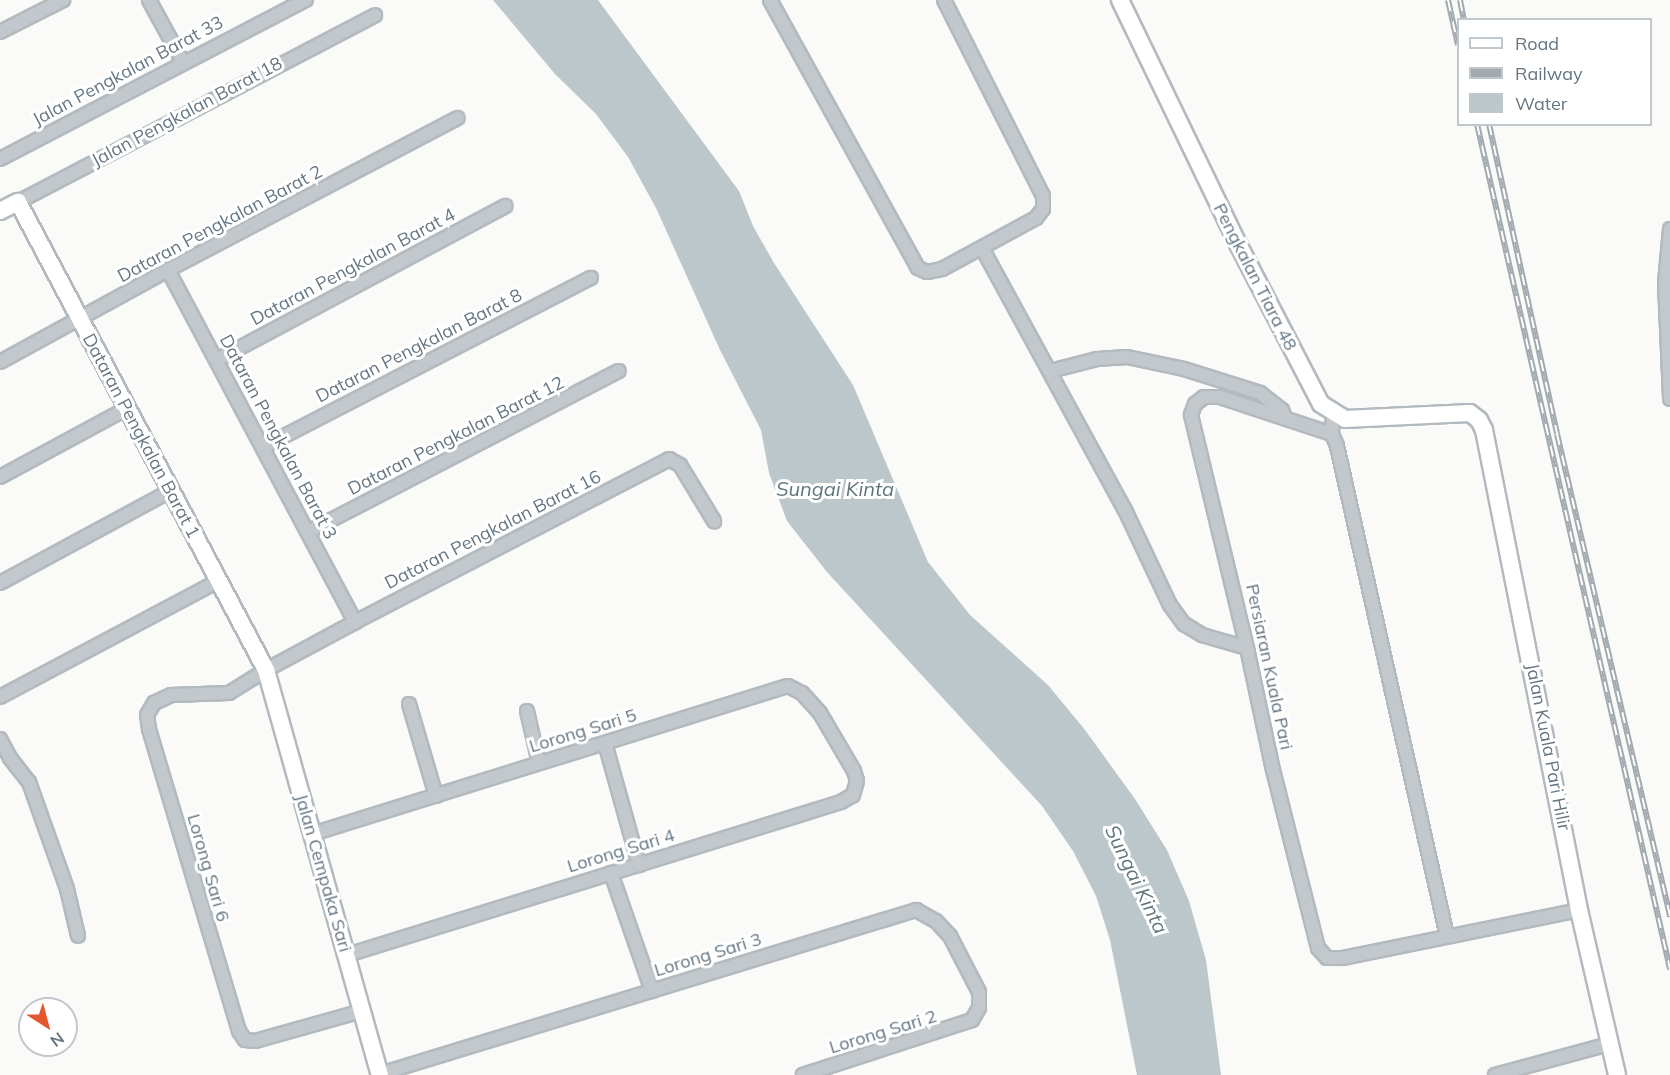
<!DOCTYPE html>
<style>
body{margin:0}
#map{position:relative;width:1670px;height:1075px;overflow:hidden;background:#fafaf8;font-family:Mulish,sans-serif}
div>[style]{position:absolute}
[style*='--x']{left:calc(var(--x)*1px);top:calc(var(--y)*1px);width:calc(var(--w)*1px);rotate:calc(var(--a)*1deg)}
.water>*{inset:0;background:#bbc7cb}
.roads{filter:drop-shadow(2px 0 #b3babf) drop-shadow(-2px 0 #b3babf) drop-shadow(0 2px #b3babf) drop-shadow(0 -2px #b3babf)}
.street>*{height:12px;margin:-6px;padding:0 6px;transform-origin:6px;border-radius:6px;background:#c3c8cc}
.secondary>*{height:16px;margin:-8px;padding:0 8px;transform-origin:8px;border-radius:8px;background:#fff}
.rail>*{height:6px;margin-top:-3px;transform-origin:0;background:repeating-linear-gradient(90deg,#fff 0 11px,#a2aab0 0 22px);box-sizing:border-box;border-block:2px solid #a2aab0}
span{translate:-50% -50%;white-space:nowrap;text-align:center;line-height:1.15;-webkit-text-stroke:6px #fff;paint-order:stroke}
.street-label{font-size:18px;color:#657683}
.water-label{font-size:20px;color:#60757c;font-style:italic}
.legend{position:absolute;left:1457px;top:18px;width:195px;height:108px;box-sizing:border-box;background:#fff;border:2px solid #c1c8cd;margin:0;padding:8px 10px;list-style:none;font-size:18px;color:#657683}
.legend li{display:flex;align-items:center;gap:12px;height:30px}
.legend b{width:30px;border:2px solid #c1c8cd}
.north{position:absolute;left:18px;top:997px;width:60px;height:60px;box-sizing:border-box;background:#fff;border:2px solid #c1c8cd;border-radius:50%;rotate:144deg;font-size:16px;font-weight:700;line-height:24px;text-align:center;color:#657683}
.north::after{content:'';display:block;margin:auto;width:21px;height:27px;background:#e4572e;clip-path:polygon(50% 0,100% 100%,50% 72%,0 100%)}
</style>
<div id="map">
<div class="water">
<div style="clip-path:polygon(493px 0,598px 0,739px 191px,753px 226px,774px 263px,853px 385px,928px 562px,970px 615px,1048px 685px,1085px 730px,1135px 799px,1167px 850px,1189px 901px,1206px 960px,1221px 1075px,1137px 1075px,1110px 940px,1096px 896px,1073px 851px,1042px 806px,827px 572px,787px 521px,769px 473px,761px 430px,720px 350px,656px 208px,628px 157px,596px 114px,555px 74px)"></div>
</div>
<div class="roads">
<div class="street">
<div style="--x:149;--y:0;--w:71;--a:61.3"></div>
<div style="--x:770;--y:0;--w:306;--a:61.1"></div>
<div style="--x:918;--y:268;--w:10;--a:24"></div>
<div style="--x:927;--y:272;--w:15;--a:-11"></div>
<div style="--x:942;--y:269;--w:107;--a:-28.5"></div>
<div style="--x:1036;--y:218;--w:11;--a:-52"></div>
<div style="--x:1043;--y:209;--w:13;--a:-90"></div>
<div style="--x:1043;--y:196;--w:220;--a:-116.8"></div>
<div style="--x:0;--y:32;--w:71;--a:-26.9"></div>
<div style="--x:0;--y:159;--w:345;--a:-27.5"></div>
<div style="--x:18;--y:202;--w:403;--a:-27.6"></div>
<div style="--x:1670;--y:229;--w:54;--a:95.3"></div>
<div style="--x:1665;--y:283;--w:116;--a:87.5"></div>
<div style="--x:982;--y:248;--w:298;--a:61.4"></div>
<div style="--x:1125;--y:510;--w:105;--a:64.7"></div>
<div style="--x:1170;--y:605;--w:24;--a:54"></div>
<div style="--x:1184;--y:624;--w:21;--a:31"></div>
<div style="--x:1202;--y:635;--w:47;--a:16.1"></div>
<div style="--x:168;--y:270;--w:399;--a:62"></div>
<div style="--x:217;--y:360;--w:327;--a:-28.1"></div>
<div style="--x:0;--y:362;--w:192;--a:-28.7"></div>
<div style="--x:168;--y:270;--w:327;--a:-27.7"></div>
<div style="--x:1050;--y:371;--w:49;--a:-14.3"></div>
<div style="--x:1097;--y:359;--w:30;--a:-4"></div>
<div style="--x:1127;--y:357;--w:58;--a:11.9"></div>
<div style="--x:1184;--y:369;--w:80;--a:17.5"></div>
<div style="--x:1260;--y:393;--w:28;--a:38"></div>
<div style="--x:1282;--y:410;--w:9;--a:69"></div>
<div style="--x:1333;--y:414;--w:20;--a:93"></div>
<div style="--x:1332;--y:434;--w:13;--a:67"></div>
<div style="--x:1337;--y:446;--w:502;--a:77.35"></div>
<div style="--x:1332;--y:434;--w:118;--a:-161.7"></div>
<div style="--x:1220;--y:397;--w:16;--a:180"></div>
<div style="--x:1204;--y:397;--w:11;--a:142"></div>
<div style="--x:1195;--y:404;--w:12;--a:110"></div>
<div style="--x:1191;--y:415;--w:240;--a:76.5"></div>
<div style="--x:1247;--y:648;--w:125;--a:78"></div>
<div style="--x:1273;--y:770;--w:184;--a:75.8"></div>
<div style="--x:1318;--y:948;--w:13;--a:48"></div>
<div style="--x:1327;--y:958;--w:16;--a:0"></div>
<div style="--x:1343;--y:958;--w:241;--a:-11.5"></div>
<div style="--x:263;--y:447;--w:369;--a:-27.3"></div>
<div style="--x:0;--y:477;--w:143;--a:-28.4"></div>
<div style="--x:308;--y:532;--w:350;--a:-27.4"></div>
<div style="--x:0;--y:583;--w:193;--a:-28.4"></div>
<div style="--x:0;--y:697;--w:247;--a:-28"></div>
<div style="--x:409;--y:704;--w:96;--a:73.6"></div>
<div style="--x:527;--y:711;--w:53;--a:77"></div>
<div style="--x:0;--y:739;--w:21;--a:62"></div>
<div style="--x:10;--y:758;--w:31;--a:52"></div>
<div style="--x:29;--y:782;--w:114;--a:70.4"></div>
<div style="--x:67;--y:889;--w:48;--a:76.8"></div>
<div style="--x:605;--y:743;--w:127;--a:74.4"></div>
<div style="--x:312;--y:834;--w:498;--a:-17.3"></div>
<div style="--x:788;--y:686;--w:16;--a:27"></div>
<div style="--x:802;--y:693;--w:27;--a:48"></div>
<div style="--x:820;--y:713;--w:67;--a:59.6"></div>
<div style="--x:854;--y:771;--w:10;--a:73"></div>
<div style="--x:857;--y:781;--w:15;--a:106"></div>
<div style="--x:853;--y:795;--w:14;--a:150"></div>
<div style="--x:841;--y:802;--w:517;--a:162.79"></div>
<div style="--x:611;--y:873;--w:125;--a:70.8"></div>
<div style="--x:362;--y:1011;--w:111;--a:164.3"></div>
<div style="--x:255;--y:1041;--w:10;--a:-174"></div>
<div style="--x:245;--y:1040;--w:11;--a:-124"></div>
<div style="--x:239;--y:1031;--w:315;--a:-106.6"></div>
<div style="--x:149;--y:729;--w:14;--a:-98"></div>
<div style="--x:147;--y:715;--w:14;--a:-60"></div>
<div style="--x:154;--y:703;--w:19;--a:-25"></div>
<div style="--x:171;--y:695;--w:58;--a:-2"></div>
<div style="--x:229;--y:693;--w:44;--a:-31.9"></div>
<div style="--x:266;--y:670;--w:101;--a:-28.3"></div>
<div style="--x:355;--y:622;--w:354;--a:-27.4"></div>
<div style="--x:669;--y:459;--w:13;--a:29"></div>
<div style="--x:680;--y:465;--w:66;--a:58.7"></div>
<div style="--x:380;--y:1074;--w:561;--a:-17.01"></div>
<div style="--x:916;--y:910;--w:23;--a:29"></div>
<div style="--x:936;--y:921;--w:21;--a:47"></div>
<div style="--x:950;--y:936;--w:63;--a:62.6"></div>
<div style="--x:979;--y:992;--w:16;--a:90"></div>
<div style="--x:979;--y:1008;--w:14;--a:120"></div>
<div style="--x:972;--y:1020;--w:178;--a:162"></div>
<div style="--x:1495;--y:1075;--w:118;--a:-15.2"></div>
</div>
<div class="secondary">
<div style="--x:1120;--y:0;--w:271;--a:64.2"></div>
<div style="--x:1238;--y:244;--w:180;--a:62.6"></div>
<div style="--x:1321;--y:404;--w:28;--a:32"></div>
<div style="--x:1345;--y:419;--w:125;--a:-2.7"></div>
<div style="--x:1470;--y:413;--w:11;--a:38"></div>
<div style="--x:1479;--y:420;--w:11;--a:63"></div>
<div style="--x:1484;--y:430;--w:489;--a:78.8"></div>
<div style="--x:1579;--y:910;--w:169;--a:77"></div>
<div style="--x:0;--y:211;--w:20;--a:-27"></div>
<div style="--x:18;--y:202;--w:530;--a:62.08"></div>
<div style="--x:266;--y:670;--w:421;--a:74.3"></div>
</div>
</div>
<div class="rail">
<div style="--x:1448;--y:0;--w:46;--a:77.5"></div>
<div style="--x:1460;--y:0;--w:20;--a:79"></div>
<div style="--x:1477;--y:124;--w:867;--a:77.13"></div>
<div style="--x:1489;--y:124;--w:317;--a:77.6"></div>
<div style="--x:1557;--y:434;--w:496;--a:76.8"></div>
</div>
<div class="street-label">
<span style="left:128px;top:71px;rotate:-28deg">Jalan Pengkalan Barat 33</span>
<span style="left:187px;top:112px;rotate:-28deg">Jalan Pengkalan Barat 18</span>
<span style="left:220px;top:224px;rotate:-28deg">Dataran Pengkalan Barat 2</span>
<span style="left:353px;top:267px;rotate:-28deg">Dataran Pengkalan Barat 4</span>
<span style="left:1255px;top:277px;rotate:63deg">Pengkalan Tiara 48</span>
<span style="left:419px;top:346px;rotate:-27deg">Dataran Pengkalan Barat 8</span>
<span style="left:141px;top:436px;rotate:62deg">Dataran Pengkalan Barat 1</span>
<span style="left:456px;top:436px;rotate:-27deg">Dataran Pengkalan Barat 12</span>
<span style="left:278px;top:437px;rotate:62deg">Dataran Pengkalan Barat 3</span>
<span style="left:493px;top:530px;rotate:-27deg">Dataran Pengkalan Barat 16</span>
<span style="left:1269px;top:667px;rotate:78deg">Persiaran Kuala Pari</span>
<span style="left:583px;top:731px;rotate:-17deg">Lorong Sari 5</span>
<span style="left:1548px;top:747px;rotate:79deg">Jalan Kuala Pari Hilir</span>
<span style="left:621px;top:851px;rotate:-17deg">Lorong Sari 4</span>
<span style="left:208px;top:868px;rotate:74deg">Lorong Sari 6</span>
<span style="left:323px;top:873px;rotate:74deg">Jalan Cempaka Sari</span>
<span style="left:708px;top:955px;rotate:-17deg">Lorong Sari 3</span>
<span style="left:883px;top:1032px;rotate:-17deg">Lorong Sari 2</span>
</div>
<div class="water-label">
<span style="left:835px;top:488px">Sungai Kinta</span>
<span style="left:1137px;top:879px;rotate:64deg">Sungai Kinta</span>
</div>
<ul class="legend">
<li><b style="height:8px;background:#fff"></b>Road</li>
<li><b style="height:8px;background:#a2aab0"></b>Railway</li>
<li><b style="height:16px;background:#bbc7cb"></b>Water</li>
</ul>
<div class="north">N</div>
</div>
